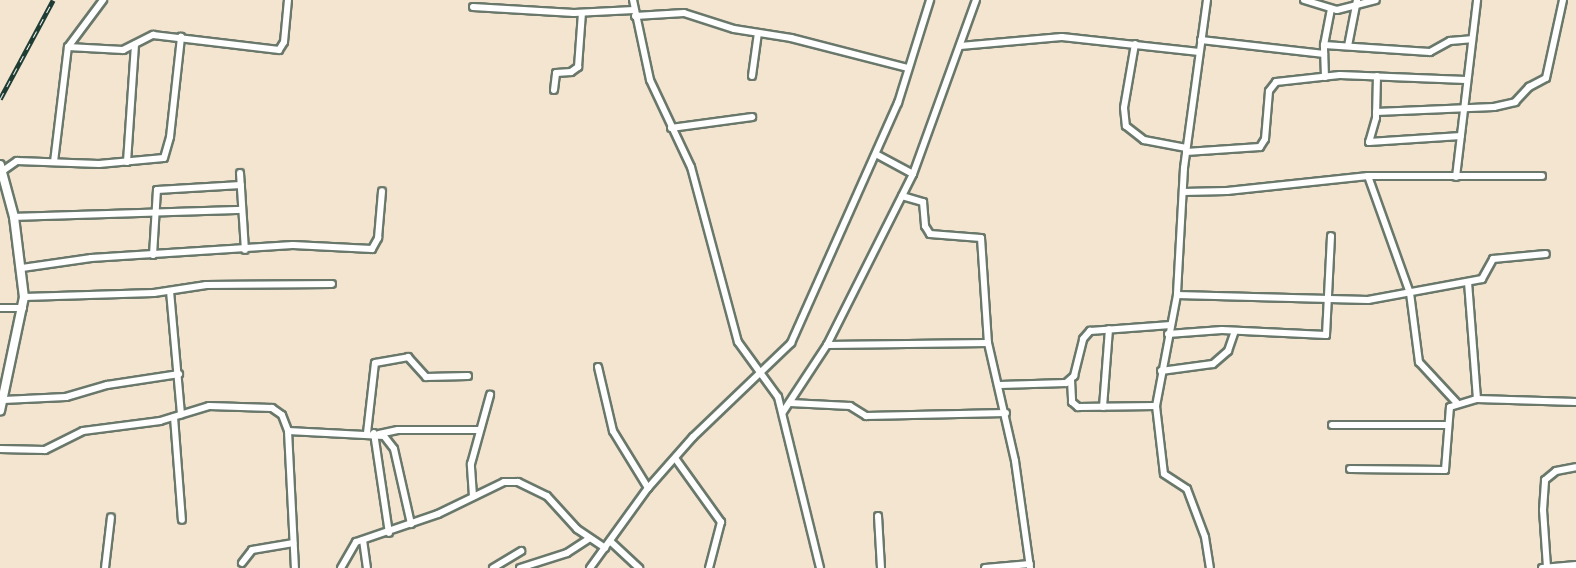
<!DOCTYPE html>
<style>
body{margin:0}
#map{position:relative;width:1576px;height:568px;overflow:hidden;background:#f3e5d0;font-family:"Comic Neue",sans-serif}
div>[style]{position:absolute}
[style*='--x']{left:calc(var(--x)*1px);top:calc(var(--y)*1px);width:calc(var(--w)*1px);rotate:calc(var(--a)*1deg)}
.roads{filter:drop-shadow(2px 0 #69786b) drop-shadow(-2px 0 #69786b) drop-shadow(0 2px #69786b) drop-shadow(0 -2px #69786b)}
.minor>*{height:6px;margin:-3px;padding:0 3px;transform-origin:3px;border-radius:3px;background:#fff}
.secondary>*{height:8px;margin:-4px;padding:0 4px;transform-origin:4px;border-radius:4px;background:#fff}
.rail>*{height:4.5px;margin-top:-2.25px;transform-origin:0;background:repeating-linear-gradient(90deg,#f6f6f2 0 7px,#1f3d34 0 14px);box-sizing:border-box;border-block:2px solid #1f3d34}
span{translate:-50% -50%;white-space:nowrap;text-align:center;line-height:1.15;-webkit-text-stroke:5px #f6f6f2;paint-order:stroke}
</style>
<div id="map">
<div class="roads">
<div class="minor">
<div style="--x:633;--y:0;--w:82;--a:78"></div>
<div style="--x:650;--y:80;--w:96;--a:64.8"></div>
<div style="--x:691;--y:167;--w:181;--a:75"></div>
<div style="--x:738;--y:342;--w:68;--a:54"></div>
<div style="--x:778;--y:397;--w:176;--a:76.2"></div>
<div style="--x:1207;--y:0;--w:170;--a:97.8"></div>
<div style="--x:1184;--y:168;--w:127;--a:93.2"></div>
<div style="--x:1177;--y:295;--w:113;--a:100.7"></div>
<div style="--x:1156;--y:406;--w:68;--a:83.3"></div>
<div style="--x:1164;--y:474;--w:27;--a:33"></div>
<div style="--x:1187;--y:489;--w:51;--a:69.4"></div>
<div style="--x:1205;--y:537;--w:31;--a:81"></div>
<div style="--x:1304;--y:0;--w:34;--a:17"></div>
<div style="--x:1337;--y:10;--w:40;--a:-14.4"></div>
<div style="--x:473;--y:7;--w:101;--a:3.4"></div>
<div style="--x:574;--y:13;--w:60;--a:-2.9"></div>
<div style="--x:635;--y:16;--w:49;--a:-3.5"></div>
<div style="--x:684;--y:13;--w:52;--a:17.7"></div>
<div style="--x:734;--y:29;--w:58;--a:9"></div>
<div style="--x:791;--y:38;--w:121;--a:14.4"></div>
<div style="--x:1201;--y:40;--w:124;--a:6.5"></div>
<div style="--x:1135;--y:44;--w:65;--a:99.8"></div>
<div style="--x:1124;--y:108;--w:18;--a:84"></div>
<div style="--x:1126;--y:126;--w:23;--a:38"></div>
<div style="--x:1144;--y:140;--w:43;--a:10.8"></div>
<div style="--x:1324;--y:45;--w:106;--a:3.8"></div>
<div style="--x:1430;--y:52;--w:23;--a:-29"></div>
<div style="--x:1450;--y:41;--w:21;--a:-5"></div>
<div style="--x:960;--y:46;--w:102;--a:-5"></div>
<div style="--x:1062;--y:37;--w:138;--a:6.2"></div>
<div style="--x:1348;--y:46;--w:47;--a:-78.9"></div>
<div style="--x:68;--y:47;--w:55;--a:3.1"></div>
<div style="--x:123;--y:50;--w:34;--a:-27"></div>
<div style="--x:153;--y:35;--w:127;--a:6.8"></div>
<div style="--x:279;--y:50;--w:9;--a:-58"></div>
<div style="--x:284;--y:42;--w:42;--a:-84.6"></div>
<div style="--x:752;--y:76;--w:43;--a:-82.1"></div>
<div style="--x:1377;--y:76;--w:42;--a:91.4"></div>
<div style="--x:1376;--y:118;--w:25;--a:106"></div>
<div style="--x:1369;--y:142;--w:92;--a:-3.7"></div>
<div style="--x:1325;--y:77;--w:32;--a:-92"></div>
<div style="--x:1324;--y:45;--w:37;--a:-79"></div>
<div style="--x:554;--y:90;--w:17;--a:-83"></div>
<div style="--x:556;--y:73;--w:15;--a:-4"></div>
<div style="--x:571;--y:72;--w:9;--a:-36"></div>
<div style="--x:578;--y:67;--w:54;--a:-85.8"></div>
<div style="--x:1376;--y:112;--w:118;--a:-2.4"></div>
<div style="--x:1494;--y:107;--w:22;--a:-13"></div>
<div style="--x:1515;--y:102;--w:21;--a:-47"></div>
<div style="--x:1529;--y:87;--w:19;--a:-28"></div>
<div style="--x:1546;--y:78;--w:80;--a:-77.7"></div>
<div style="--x:671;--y:128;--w:82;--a:-7.7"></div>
<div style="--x:1186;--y:152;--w:74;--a:-3.9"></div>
<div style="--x:1260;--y:147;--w:9;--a:-58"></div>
<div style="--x:1265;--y:139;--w:48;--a:-85.2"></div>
<div style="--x:1269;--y:91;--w:11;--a:-52"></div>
<div style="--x:1276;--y:82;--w:64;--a:-6.2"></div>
<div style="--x:1340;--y:75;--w:126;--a:2.3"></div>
<div style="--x:54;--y:162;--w:116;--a:-83.1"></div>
<div style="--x:68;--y:47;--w:59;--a:-53.3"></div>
<div style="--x:127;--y:162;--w:118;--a:-86.1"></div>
<div style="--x:4;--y:170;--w:16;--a:-35"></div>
<div style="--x:17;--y:161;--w:82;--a:2.1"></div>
<div style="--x:99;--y:164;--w:65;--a:-5.3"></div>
<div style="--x:164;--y:158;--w:22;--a:-74"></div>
<div style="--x:170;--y:137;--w:101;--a:-83.7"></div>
<div style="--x:240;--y:173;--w:77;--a:86.3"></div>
<div style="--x:913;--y:174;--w:185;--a:-70.1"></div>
<div style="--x:1368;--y:176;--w:124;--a:70.3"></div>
<div style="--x:1410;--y:293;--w:70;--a:82.6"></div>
<div style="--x:1419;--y:362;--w:56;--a:47.2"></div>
<div style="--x:1456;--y:177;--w:178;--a:-83.2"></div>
<div style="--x:1183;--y:192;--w:44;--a:-1.3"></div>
<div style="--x:1227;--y:191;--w:142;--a:-6.1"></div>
<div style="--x:1368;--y:176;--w:174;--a:0"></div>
<div style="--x:902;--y:196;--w:22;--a:16"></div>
<div style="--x:923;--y:202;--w:24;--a:85"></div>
<div style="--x:925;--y:226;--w:9;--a:58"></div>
<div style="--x:930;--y:234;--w:51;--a:4.5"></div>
<div style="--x:981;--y:238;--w:105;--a:86.2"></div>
<div style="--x:14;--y:217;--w:228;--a:-1.8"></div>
<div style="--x:153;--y:255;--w:65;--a:-86.5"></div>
<div style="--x:157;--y:190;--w:84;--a:-3.4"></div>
<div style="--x:22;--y:268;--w:70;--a:-8.2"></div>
<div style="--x:91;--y:258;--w:202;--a:-3.7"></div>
<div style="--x:293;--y:245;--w:79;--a:2.9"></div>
<div style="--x:372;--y:249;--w:13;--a:-61"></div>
<div style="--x:378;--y:238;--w:47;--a:-85.1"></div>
<div style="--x:170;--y:291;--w:124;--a:84.9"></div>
<div style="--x:1177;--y:295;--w:191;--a:1.5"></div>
<div style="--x:1368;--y:300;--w:116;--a:-10.4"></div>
<div style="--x:1482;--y:279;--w:23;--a:-61"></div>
<div style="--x:1493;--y:259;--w:53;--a:-5.4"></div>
<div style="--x:24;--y:297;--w:130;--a:-1.8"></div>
<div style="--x:154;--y:293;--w:53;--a:-8.7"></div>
<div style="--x:206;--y:285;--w:126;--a:-0.5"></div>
<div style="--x:0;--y:308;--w:23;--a:0"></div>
<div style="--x:1168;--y:334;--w:54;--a:-4.2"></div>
<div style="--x:1222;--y:330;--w:104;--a:2.8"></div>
<div style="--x:1326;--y:335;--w:99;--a:-87.1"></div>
<div style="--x:827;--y:345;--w:161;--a:-0.7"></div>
<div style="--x:988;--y:343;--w:121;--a:77.1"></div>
<div style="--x:1015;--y:461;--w:108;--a:82"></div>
<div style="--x:598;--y:367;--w:66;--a:76.8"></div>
<div style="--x:613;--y:431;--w:67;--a:58.4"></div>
<div style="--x:1161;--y:371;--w:52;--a:-7.7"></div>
<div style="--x:1213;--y:364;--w:20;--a:-41"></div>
<div style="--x:1228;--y:351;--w:21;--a:-71"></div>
<div style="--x:1071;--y:380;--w:22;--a:87"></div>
<div style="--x:1072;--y:402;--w:8;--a:40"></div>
<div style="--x:1078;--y:407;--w:78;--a:-0.7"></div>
<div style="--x:1000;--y:385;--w:66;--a:-1.7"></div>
<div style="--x:1066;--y:383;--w:11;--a:-41"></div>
<div style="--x:1074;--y:376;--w:38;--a:-76"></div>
<div style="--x:1083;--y:339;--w:11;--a:-49"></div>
<div style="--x:1090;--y:331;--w:81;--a:-4.2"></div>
<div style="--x:1477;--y:399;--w:99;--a:1.7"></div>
<div style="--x:3;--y:400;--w:63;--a:-2.7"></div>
<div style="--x:66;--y:397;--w:43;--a:-16.3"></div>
<div style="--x:107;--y:385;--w:73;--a:-8.7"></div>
<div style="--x:790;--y:403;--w:60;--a:2.9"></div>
<div style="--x:850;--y:406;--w:19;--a:32"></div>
<div style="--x:866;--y:416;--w:140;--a:-1.2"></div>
<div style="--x:1103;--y:407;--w:78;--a:-85.6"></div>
<div style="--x:783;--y:412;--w:80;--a:-56.7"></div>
<div style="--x:827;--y:345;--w:191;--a:-63.3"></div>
<div style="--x:913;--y:174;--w:42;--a:-151.6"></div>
<div style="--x:174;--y:417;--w:103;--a:85.6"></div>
<div style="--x:1332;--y:425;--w:114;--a:0"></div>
<div style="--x:288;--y:431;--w:96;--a:3"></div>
<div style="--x:384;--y:436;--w:16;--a:52"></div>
<div style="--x:394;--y:449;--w:77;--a:77.2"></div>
<div style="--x:367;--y:433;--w:70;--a:-83.5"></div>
<div style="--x:375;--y:363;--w:34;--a:-10"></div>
<div style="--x:408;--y:357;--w:27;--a:48"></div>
<div style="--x:426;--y:377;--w:42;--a:-1.4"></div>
<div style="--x:374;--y:433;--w:101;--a:81.5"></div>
<div style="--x:379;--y:434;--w:19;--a:-12"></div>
<div style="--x:398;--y:430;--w:80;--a:0"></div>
<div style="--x:0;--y:449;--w:45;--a:1.3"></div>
<div style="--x:45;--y:450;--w:42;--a:-26.6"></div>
<div style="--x:83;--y:431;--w:78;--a:-7.4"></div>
<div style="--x:160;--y:421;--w:51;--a:-17"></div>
<div style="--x:209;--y:406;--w:63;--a:1.8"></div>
<div style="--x:272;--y:408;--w:12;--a:35"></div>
<div style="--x:282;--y:415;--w:17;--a:69"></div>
<div style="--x:288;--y:431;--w:137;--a:87.1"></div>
<div style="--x:675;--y:458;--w:79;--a:54.3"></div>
<div style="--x:721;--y:522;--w:48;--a:104.6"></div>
<div style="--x:1350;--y:469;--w:95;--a:0.6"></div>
<div style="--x:1445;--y:470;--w:63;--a:-85.5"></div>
<div style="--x:1450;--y:407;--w:28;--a:-17"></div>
<div style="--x:1477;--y:399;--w:117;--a:-94.4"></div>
<div style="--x:473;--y:496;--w:32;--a:-94"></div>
<div style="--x:471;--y:464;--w:72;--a:-74.6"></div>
<div style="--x:878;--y:516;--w:52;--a:86.7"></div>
<div style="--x:363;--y:540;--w:28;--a:82"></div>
<div style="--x:610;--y:541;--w:40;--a:43"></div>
<div style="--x:242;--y:563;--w:16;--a:-52"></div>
<div style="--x:252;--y:550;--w:42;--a:-9.7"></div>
<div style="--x:1547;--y:567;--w:57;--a:-94"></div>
<div style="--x:1543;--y:510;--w:30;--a:-86"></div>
<div style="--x:1545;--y:480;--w:14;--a:-39"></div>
<div style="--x:1556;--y:471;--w:20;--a:-11"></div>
<div style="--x:105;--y:568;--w:51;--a:-83.3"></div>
<div style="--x:341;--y:568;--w:30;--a:-60"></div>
<div style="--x:356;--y:542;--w:87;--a:-18.9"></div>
<div style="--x:438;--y:514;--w:73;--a:-25.9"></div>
<div style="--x:504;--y:482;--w:14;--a:0"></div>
<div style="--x:518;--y:482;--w:32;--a:26"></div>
<div style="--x:547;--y:496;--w:45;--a:47.7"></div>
<div style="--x:577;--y:529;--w:34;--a:34"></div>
<div style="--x:493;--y:568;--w:33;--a:-31"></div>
<div style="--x:520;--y:568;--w:49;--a:-17.7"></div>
<div style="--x:567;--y:553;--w:27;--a:-33"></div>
<div style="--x:590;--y:568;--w:99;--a:-54.1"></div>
<div style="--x:648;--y:488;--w:68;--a:-48.6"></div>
<div style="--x:693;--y:437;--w:136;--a:-43.8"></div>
<div style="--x:791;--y:343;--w:263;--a:-66"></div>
<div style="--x:898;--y:103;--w:108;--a:-72.7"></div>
<div style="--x:985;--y:568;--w:45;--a:-5.1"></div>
<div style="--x:1542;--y:568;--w:34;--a:-5"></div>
</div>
<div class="secondary">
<div style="--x:0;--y:165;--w:54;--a:74.9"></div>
<div style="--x:14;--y:217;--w:81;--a:82.9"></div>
<div style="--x:24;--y:297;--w:116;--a:101.9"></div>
</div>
</div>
<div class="rail">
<div style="--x:0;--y:99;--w:112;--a:-61.8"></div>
</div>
</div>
